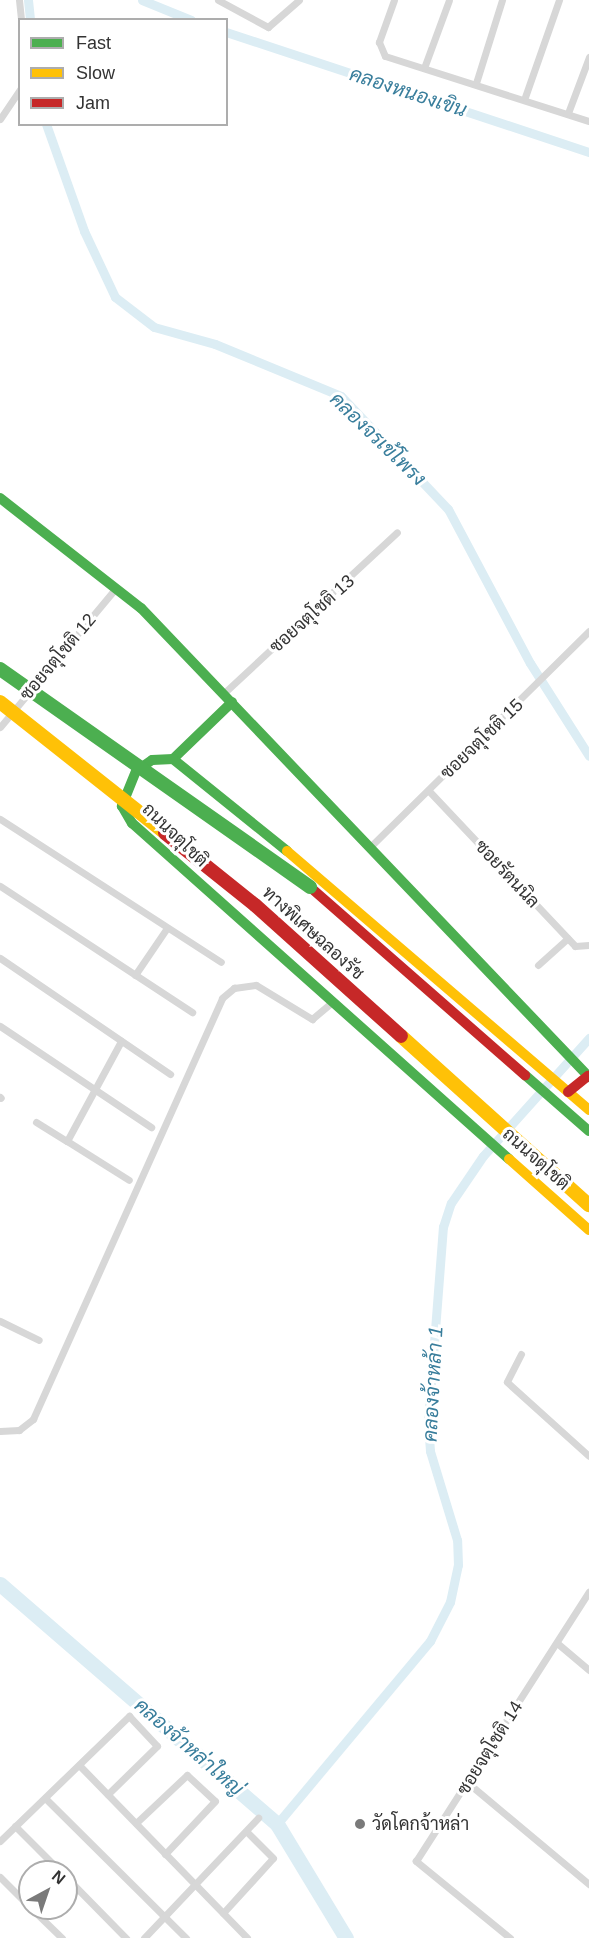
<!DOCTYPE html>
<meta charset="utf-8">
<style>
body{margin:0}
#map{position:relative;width:589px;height:1938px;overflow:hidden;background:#fff;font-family:Arial,Sarabun,sans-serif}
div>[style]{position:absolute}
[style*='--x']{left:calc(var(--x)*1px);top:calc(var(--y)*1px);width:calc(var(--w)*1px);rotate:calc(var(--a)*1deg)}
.canal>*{height:9px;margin:-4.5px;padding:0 4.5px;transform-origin:4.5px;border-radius:4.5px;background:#dcedf4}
.river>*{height:15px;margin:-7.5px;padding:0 7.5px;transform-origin:7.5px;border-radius:7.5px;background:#dcedf4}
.street>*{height:7px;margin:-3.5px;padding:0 3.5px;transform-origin:3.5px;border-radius:3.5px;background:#d7d7d7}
.fast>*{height:10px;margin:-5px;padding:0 5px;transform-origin:5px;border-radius:5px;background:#4caf50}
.slow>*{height:10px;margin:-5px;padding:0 5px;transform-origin:5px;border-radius:5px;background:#ffc107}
.jam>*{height:10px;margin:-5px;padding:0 5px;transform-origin:5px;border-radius:5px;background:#c62828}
.fast-bridge>*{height:14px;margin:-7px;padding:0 7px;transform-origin:7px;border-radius:7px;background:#4caf50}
.slow-bridge>*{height:14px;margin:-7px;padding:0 7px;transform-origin:7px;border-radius:7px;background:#ffc107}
.jam-bridge>*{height:14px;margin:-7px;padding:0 7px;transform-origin:7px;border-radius:7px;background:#c62828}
.dots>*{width:16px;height:16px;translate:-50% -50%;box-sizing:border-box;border:3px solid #fff;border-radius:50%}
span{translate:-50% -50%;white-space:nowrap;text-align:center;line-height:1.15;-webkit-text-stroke:6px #fff;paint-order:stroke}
.street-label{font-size:18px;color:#333}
.poi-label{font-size:18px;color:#333}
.left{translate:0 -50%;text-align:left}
.water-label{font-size:20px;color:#397e9c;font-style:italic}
.legend{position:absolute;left:18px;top:18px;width:210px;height:108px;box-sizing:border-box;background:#fff;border:2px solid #adadad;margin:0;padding:8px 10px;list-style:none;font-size:18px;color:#333}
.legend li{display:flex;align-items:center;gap:12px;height:30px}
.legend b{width:30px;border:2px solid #adadad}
.north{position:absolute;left:18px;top:1860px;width:60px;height:60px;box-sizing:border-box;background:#fff;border:2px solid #adadad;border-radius:50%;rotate:40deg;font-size:16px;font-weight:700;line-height:24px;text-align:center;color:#333}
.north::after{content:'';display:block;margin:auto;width:21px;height:27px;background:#7a7a7a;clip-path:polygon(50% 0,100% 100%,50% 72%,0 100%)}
</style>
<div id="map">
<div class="canal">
<div style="--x:28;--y:0;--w:20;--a:84"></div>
<div style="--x:142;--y:0;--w:53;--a:22.2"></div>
<div style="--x:226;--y:32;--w:382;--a:18.3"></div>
<div style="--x:46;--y:124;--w:114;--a:70.4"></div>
<div style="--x:84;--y:231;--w:73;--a:64.8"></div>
<div style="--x:115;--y:297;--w:49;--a:37.6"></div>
<div style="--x:154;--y:327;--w:63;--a:15.6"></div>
<div style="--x:215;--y:344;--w:136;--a:22.4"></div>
<div style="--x:341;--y:396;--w:156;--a:46.6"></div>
<div style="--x:448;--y:509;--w:174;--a:62"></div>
<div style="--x:530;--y:663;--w:110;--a:57.6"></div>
<div style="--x:277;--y:1824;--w:239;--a:-50.1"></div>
<div style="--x:430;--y:1641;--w:44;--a:-62.9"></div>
<div style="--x:450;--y:1602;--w:38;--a:-78"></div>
<div style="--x:458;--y:1565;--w:25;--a:-92"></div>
<div style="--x:457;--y:1540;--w:93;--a:-106.9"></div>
<div style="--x:430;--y:1451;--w:30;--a:-94"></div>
<div style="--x:428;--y:1421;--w:195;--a:-85.6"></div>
<div style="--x:443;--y:1227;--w:25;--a:-72"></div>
<div style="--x:451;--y:1203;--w:57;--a:-55.8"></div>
<div style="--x:483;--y:1156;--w:159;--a:-48.1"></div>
</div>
<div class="river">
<div style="--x:0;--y:1584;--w:367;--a:40.9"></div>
<div style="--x:277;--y:1824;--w:133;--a:58.8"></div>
</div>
<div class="street">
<div style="--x:19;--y:0;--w:20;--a:84"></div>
<div style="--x:218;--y:0;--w:57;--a:28.4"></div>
<div style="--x:268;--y:27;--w:41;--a:-41.1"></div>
<div style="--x:394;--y:0;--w:45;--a:109.7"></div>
<div style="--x:379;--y:42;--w:15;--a:67"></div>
<div style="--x:385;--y:56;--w:214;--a:17.7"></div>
<div style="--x:424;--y:68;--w:72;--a:-69.8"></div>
<div style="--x:476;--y:83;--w:87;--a:-72.6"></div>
<div style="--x:525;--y:97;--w:103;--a:-70.7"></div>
<div style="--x:568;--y:113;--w:60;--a:-69.4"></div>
<div style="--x:0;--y:119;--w:36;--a:-56"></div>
<div style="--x:224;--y:693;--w:236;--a:-42.9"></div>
<div style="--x:0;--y:727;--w:181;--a:-50.2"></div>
<div style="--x:429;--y:791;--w:213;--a:46.7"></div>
<div style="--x:575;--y:946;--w:14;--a:-4"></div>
<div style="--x:0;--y:819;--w:263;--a:32.9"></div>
<div style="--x:372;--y:845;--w:305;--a:-44.6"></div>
<div style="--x:0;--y:886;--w:230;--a:33.3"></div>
<div style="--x:0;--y:958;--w:206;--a:34.3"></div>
<div style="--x:538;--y:965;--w:40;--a:-42"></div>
<div style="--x:135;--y:975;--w:57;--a:-55.8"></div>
<div style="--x:0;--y:1026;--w:182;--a:33.8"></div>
<div style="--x:0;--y:1097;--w:1;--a:45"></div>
<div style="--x:36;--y:1122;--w:36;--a:32"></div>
<div style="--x:67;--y:1141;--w:114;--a:-61.6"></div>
<div style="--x:67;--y:1141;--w:73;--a:32.2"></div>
<div style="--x:0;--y:1321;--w:43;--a:26"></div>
<div style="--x:521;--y:1354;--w:31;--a:117"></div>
<div style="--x:507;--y:1382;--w:110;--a:42.1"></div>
<div style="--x:0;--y:1431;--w:19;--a:-3"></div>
<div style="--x:19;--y:1430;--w:18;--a:-38"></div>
<div style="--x:33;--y:1419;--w:461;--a:-65.8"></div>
<div style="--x:222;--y:998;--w:16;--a:-40"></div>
<div style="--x:234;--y:988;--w:22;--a:-8"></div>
<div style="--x:256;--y:985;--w:66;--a:31.3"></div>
<div style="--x:312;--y:1019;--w:26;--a:-40"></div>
<div style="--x:557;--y:1643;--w:42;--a:40.2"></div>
<div style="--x:79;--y:1765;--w:241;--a:45.8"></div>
<div style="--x:468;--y:1783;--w:158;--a:39.9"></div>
<div style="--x:45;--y:1798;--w:199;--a:44.8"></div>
<div style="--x:136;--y:1823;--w:70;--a:-43.3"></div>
<div style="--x:187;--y:1775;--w:38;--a:43"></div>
<div style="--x:215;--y:1801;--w:73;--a:133.3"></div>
<div style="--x:15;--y:1826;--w:65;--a:45"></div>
<div style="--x:0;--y:1841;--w:180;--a:-44.1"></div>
<div style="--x:129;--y:1716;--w:41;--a:47"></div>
<div style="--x:157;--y:1746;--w:69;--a:135.6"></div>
<div style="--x:0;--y:1877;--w:42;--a:45"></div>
<div style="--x:66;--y:1877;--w:86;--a:45.5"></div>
<div style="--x:31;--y:1908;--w:43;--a:44.1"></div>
<div style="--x:223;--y:1913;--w:74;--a:-47.7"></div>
<div style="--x:273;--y:1858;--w:38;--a:-135"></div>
<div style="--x:144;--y:1938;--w:166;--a:-46.5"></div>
<div style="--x:510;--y:1938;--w:122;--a:-140.7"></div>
<div style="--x:416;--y:1861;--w:320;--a:-57.3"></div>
</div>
<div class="fast">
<div style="--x:0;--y:498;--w:179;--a:38"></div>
<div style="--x:141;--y:608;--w:649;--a:46.31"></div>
<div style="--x:173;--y:759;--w:82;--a:-44"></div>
<div style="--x:287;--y:851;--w:146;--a:-141.1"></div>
<div style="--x:173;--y:759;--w:21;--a:177"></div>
<div style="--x:152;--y:760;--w:19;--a:145"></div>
<div style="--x:136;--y:771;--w:38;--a:112"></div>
<div style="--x:122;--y:806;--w:20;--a:60"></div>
<div style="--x:132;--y:823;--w:505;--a:41.71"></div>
<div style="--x:525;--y:1075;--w:85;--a:41.2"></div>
</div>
<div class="slow">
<div style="--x:287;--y:851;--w:398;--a:40.6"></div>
<div style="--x:509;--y:1159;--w:107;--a:41.6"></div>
</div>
<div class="jam">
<div style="--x:310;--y:887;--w:286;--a:41.2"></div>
<div style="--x:568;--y:1092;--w:26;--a:-39"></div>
</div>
<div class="fast-bridge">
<div style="--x:0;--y:669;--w:379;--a:35.1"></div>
</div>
<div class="slow-bridge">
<div style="--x:0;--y:702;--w:211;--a:38.4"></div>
<div style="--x:401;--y:1036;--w:253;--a:42"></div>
</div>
<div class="jam-bridge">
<div style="--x:165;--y:833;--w:115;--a:38.7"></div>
<div style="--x:255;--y:905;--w:196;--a:41.9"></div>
</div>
<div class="dots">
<div style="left:360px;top:1824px;background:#7a7a7a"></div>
</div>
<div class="street-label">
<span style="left:312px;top:614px;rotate:-42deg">ซอยจตุโชติ 13</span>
<span style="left:58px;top:657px;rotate:-50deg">ซอยจตุโชติ 12</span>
<span style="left:482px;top:739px;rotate:-44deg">ซอยจตุโชติ 15</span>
<span style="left:175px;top:835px;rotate:44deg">ถนนจตุโชติ</span>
<span style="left:507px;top:874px;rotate:47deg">ซอยรัตนนิล</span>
<span style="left:313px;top:933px;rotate:42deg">ทางพิเศษฉลองรัช</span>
<span style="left:536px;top:1159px;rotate:42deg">ถนนจตุโชติ</span>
<span style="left:490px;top:1748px;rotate:-58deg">ซอยจตุโชติ 14</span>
</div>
<div class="poi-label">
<span class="left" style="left:372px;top:1824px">วัดโคกจ้าหล่า</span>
</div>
<div class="water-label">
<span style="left:408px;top:92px;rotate:18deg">คลองหนองเขิน</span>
<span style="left:378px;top:439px;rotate:44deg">คลองจรเข้โพรง</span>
<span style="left:433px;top:1384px;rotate:-87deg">คลองจ้าหล้า 1</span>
<span style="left:189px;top:1747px;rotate:41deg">คลองจ้าหล่าใหญ่</span>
</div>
<ul class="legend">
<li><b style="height:8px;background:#4caf50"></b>Fast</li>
<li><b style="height:8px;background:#ffc107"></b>Slow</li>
<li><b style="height:8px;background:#c62828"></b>Jam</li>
</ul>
<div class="north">N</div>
</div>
